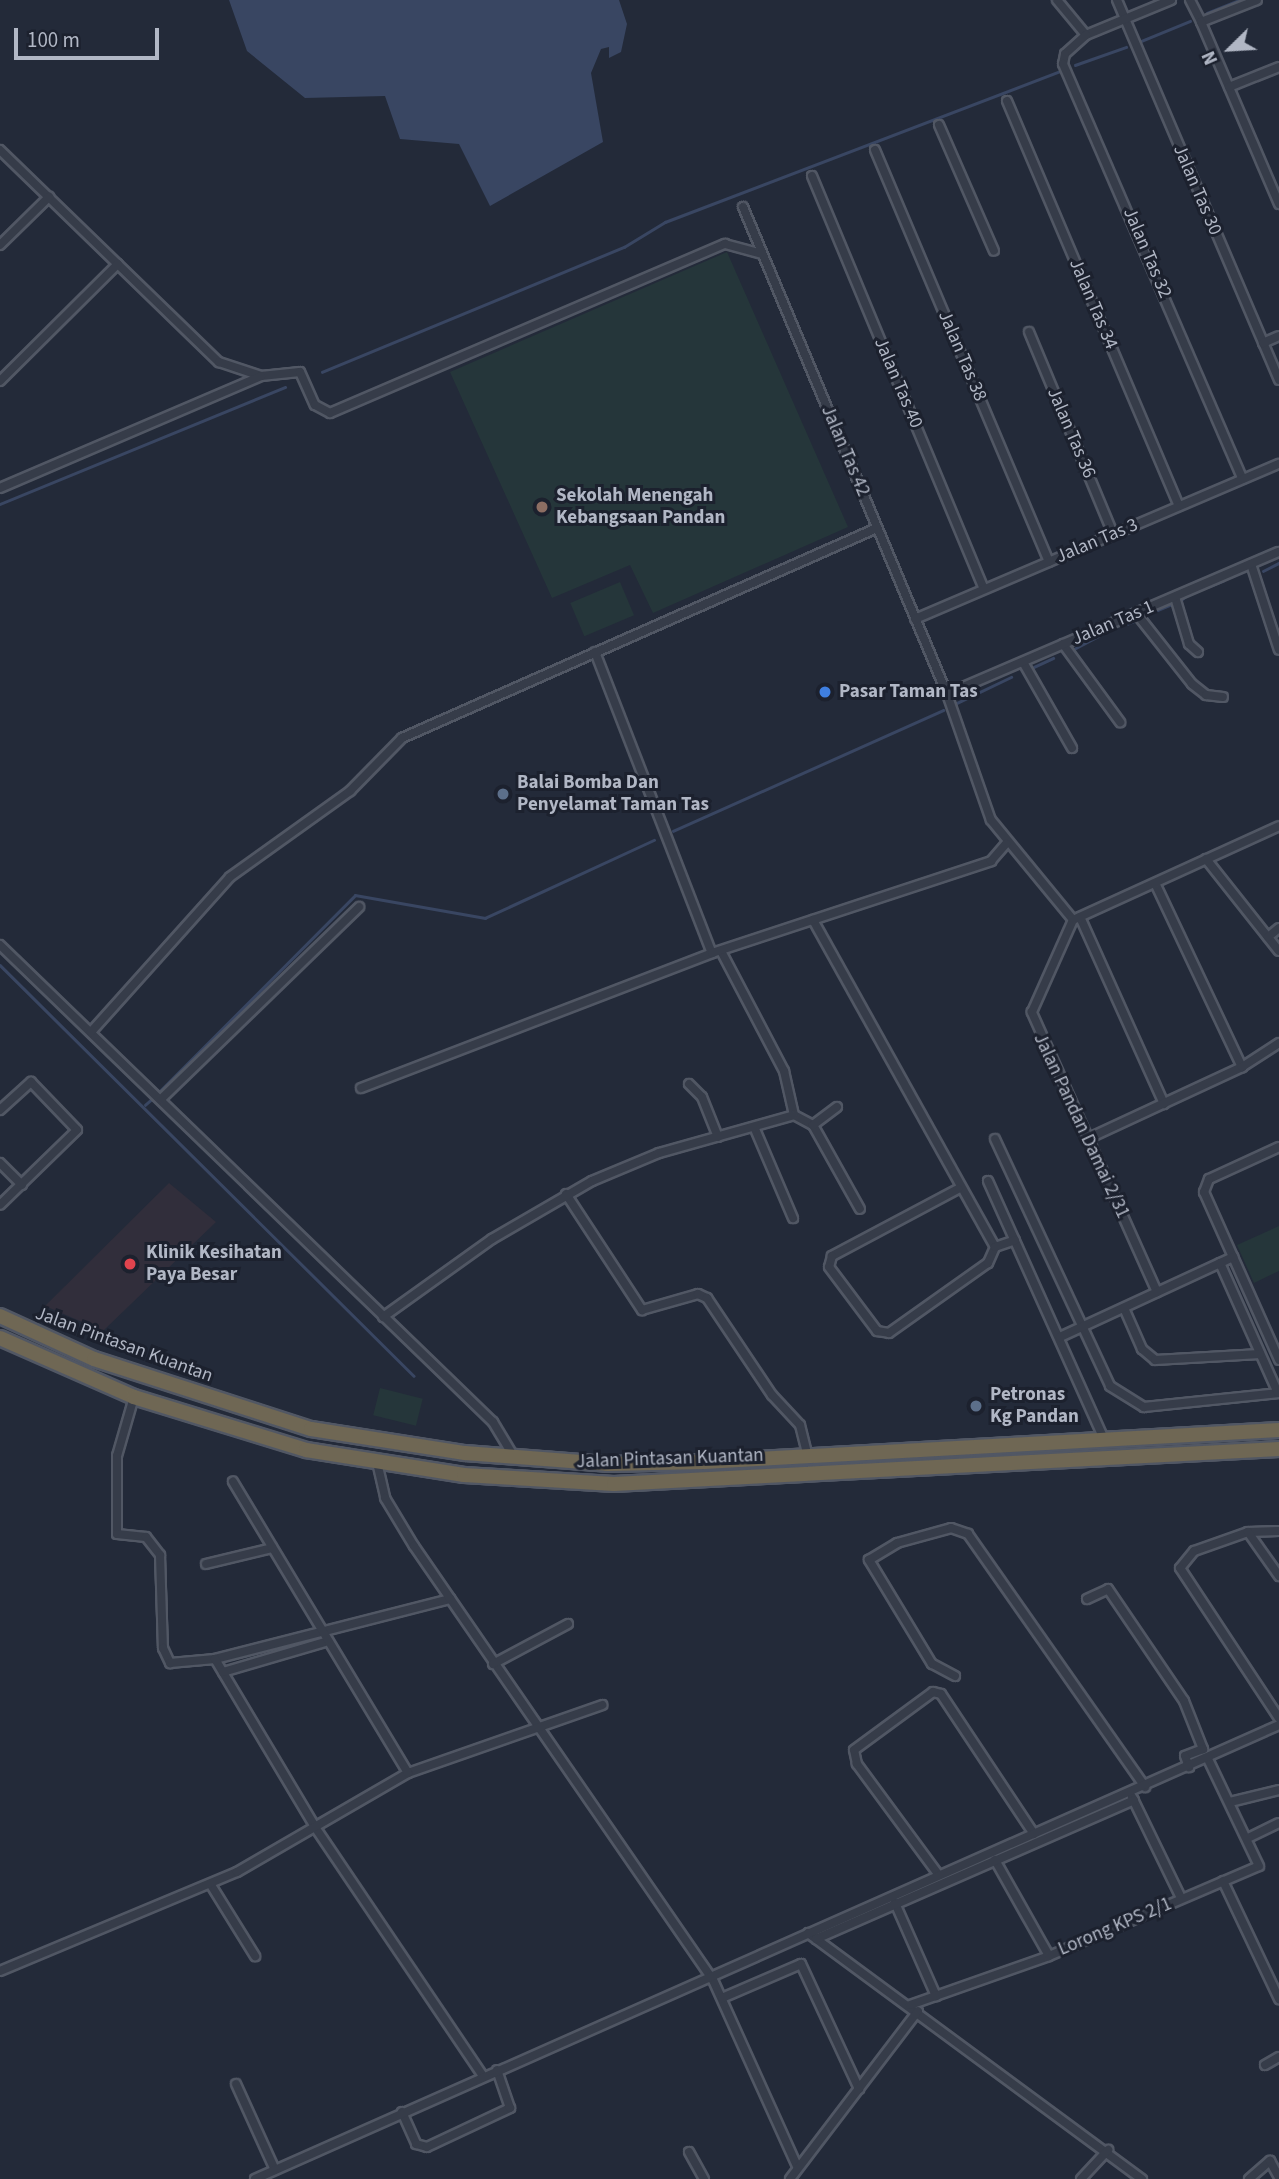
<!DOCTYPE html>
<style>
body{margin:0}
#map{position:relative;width:1279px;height:2179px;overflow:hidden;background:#232a39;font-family:"Source Sans 3",sans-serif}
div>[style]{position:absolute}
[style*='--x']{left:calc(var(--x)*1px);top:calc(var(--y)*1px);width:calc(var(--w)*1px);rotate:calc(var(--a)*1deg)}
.medical>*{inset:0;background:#312e3b}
.green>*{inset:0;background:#25363a;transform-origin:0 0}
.water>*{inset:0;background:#394662}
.stream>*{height:2.5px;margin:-1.25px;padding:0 1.25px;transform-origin:1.25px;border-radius:1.25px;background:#394662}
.roads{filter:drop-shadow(2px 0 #515764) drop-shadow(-2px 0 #515764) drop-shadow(0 2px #515764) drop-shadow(0 -2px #515764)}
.street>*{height:8px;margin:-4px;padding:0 4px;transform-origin:4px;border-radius:4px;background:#363c49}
.highway>*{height:14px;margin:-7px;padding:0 7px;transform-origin:7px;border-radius:7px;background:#6f6754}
.dots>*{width:19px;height:19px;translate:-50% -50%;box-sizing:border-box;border:4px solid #1c212e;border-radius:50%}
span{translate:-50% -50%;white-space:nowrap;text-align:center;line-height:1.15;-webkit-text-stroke:6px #1c212e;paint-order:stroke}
.street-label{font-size:19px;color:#b1b7c5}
.poi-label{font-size:19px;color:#b1b7c5;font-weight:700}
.left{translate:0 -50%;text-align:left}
.north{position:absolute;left:1195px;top:14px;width:70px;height:70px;-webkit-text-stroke:5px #1c212e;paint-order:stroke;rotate:246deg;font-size:19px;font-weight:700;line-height:28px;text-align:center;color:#b1b7c5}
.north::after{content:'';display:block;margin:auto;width:24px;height:32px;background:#b1b7c5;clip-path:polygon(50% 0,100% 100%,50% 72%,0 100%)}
.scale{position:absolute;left:14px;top:28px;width:145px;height:32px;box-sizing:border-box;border:4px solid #b1b7c5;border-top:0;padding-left:9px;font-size:21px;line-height:24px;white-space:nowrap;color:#b1b7c5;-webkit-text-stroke:5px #1c212e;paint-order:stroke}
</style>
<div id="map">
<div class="medical">
<div style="clip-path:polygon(169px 1183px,216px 1222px,103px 1331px,45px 1306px)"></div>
</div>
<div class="green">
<div style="clip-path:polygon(727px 252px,848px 527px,653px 613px,630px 565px,552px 598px,450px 372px)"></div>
<div style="left:620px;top:582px;width:36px;height:54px;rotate:67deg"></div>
<div style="clip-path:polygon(1279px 1226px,1279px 1271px,1254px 1283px,1237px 1245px)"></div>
<div style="left:380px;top:1388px;width:44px;height:28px;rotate:14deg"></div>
</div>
<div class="water">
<div style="clip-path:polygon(229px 0,619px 0,627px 24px,621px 52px,609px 58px,609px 47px,601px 49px,591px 73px,603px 142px,490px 206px,459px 144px,400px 139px,385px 96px,305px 98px,247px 51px)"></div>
</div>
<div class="stream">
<div style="--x:1207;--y:13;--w:35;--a:-22"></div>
<div style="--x:1139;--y:42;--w:55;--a:-22.4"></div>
<div style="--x:1075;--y:65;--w:54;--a:-19.4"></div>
<div style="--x:322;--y:372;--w:327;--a:-22.5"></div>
<div style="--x:624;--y:247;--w:48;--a:-31.4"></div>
<div style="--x:665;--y:222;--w:423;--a:-20.9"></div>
<div style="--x:0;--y:504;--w:308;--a:-22.3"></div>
<div style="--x:1263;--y:571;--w:18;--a:-27"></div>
<div style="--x:1207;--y:587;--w:17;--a:-21"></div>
<div style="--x:1181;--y:600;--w:8;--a:-40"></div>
<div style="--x:1146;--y:615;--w:30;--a:-23"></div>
<div style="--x:1127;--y:624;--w:11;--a:-22"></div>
<div style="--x:1074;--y:649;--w:32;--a:-28"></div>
<div style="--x:1034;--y:667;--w:21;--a:-25"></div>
<div style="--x:957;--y:703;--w:60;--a:-25.7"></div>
<div style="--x:673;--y:831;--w:296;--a:-24.1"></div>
<div style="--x:0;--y:965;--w:583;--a:44.79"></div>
<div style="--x:160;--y:1091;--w:276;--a:-45.1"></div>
<div style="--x:355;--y:895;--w:132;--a:10"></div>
<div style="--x:485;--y:918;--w:186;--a:-24.8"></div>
<div style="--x:145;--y:1105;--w:9;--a:-41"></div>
</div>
<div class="roads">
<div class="street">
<div style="--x:1057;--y:0;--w:45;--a:50.4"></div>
<div style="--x:1117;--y:0;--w:413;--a:66.9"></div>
<div style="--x:1171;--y:0;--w:92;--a:157.6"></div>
<div style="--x:1086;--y:35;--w:28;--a:138"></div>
<div style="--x:1065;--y:54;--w:10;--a:101"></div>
<div style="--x:1063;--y:64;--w:452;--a:66.6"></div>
<div style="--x:1190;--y:0;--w:25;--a:63"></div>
<div style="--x:1201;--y:22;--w:60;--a:-21.4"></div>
<div style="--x:1201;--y:22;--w:198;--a:66.8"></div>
<div style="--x:1229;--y:87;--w:54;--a:-21.8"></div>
<div style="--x:1007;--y:101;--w:440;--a:67"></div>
<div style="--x:939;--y:125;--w:137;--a:66.4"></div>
<div style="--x:0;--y:150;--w:305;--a:44.1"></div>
<div style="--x:219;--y:362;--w:44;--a:18.4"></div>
<div style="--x:261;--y:376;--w:39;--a:-6"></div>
<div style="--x:300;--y:372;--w:36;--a:66"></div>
<div style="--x:315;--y:405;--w:17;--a:28"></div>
<div style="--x:330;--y:413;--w:430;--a:-23.2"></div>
<div style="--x:725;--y:244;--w:38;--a:15"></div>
<div style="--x:875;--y:150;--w:447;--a:67.1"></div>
<div style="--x:812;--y:176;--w:447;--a:67.4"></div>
<div style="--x:743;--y:207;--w:528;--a:67.27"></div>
<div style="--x:947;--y:694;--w:133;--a:70.8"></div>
<div style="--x:991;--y:820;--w:129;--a:50.6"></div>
<div style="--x:0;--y:245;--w:69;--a:-44.4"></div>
<div style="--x:1029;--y:332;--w:219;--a:67.4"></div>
<div style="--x:1263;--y:343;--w:17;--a:-24"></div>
<div style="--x:0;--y:381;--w:166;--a:-44.8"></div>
<div style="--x:0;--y:488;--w:284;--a:-23.2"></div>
<div style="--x:1251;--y:564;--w:90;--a:72"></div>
<div style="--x:1175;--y:597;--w:49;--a:73.4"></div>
<div style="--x:1189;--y:644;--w:12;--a:42"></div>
<div style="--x:1136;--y:613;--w:90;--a:51.7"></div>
<div style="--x:1192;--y:684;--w:18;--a:38"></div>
<div style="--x:1206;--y:695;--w:17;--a:7"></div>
<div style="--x:915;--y:619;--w:396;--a:-23.1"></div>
<div style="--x:1063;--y:644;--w:97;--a:53.8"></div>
<div style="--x:595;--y:652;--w:323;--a:68.8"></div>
<div style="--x:1023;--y:662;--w:99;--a:60.3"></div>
<div style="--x:947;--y:694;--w:361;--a:-23.2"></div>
<div style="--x:1206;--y:859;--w:117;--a:51.6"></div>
<div style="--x:1155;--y:883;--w:204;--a:64.7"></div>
<div style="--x:1080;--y:917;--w:205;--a:65.8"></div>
<div style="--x:813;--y:920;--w:374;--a:60.9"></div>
<div style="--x:1268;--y:937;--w:14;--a:-39"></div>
<div style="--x:0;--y:945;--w:686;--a:44.06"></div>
<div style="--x:493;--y:1422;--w:41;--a:59"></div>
<div style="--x:721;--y:951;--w:136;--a:62.3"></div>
<div style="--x:784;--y:1071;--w:45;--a:77.2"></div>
<div style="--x:794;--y:1115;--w:21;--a:28"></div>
<div style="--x:813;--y:1125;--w:96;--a:60.8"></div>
<div style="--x:91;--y:1032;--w:208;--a:-48.1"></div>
<div style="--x:230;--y:877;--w:148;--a:-35.6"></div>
<div style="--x:350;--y:791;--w:74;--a:-45.5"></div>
<div style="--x:402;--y:738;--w:519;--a:-23.85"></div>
<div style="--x:689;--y:1084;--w:18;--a:45"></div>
<div style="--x:702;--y:1097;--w:43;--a:68.2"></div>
<div style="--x:361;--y:1088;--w:376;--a:-21"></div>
<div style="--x:712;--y:953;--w:294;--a:-18.2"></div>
<div style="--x:991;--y:861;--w:23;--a:-49"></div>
<div style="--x:161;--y:1099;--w:276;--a:-44.1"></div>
<div style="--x:0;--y:1110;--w:42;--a:-42.1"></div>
<div style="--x:31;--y:1082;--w:66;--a:46.2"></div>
<div style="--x:77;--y:1130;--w:107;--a:135.8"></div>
<div style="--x:813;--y:1125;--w:30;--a:-37"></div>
<div style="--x:755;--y:1129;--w:97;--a:66.9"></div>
<div style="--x:995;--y:1139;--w:272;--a:65"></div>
<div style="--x:1110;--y:1386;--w:40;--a:32"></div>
<div style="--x:1144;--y:1407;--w:136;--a:-5.9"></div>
<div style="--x:1087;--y:1139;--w:171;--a:-24.9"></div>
<div style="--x:1242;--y:1067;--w:44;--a:-33"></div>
<div style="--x:1279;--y:1147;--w:77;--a:155.4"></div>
<div style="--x:1209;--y:1179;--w:14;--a:111"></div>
<div style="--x:1204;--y:1192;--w:184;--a:65.9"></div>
<div style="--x:0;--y:1163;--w:31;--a:45"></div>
<div style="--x:988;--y:1181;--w:283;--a:65.8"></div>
<div style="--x:958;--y:1189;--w:143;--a:152"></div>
<div style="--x:832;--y:1256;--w:11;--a:105"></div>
<div style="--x:829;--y:1267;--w:80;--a:53.1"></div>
<div style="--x:877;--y:1331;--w:12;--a:9"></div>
<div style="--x:889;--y:1333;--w:121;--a:-35.3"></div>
<div style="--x:988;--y:1263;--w:17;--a:-66"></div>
<div style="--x:566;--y:1194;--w:139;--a:56.8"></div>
<div style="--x:642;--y:1310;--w:58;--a:-15.9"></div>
<div style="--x:698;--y:1294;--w:10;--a:24"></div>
<div style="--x:707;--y:1298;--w:117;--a:56.2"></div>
<div style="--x:772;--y:1395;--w:41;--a:47"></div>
<div style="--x:800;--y:1425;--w:32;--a:76"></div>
<div style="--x:995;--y:1247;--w:21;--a:-19"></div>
<div style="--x:1220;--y:1263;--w:142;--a:66"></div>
<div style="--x:1157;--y:1292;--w:307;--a:-114.1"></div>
<div style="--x:1032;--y:1012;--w:101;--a:-66"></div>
<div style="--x:1073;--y:920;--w:226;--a:-24.5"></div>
<div style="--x:1124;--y:1308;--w:45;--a:66.3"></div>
<div style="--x:1142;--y:1349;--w:17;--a:40"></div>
<div style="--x:1155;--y:1360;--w:105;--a:-3.3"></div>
<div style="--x:383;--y:1317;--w:134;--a:-35.6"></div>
<div style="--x:492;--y:1239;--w:116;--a:-30.1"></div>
<div style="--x:592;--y:1181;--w:73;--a:-22.7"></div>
<div style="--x:659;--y:1153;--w:140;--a:-15.7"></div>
<div style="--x:1060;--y:1337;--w:191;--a:-24.8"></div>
<div style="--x:134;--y:1397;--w:61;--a:106.1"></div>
<div style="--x:117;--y:1456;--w:78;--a:90"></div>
<div style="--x:117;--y:1534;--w:29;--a:6"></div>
<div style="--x:146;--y:1537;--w:23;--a:52"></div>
<div style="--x:160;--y:1555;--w:93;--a:88.2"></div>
<div style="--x:163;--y:1648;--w:17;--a:65"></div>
<div style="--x:170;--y:1663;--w:45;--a:-5.1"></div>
<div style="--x:215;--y:1659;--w:243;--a:-14.3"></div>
<div style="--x:377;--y:1462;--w:37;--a:77"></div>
<div style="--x:385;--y:1498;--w:56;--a:58.9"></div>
<div style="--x:414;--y:1546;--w:527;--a:55.44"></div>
<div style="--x:713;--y:1980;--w:206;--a:65.7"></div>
<div style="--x:1279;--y:1531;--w:31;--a:178"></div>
<div style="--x:1248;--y:1532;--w:57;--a:160.6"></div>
<div style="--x:1194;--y:1551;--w:22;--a:129"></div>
<div style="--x:1180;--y:1568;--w:180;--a:56.6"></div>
<div style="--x:1248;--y:1532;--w:54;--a:54.8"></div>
<div style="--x:206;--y:1564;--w:68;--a:-13.6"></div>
<div style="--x:1087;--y:1599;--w:23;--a:-25"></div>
<div style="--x:1108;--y:1589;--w:135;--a:55.8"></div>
<div style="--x:1184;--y:1701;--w:52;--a:68.4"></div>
<div style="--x:1203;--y:1749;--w:19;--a:159"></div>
<div style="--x:1185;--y:1756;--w:12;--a:70"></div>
<div style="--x:215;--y:1659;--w:196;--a:59.2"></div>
<div style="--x:315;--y:1827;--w:300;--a:56"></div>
<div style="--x:493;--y:1664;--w:85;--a:-28.1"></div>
<div style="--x:223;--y:1672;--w:106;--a:-16.4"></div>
<div style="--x:955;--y:1676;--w:26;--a:-152"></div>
<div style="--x:932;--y:1664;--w:122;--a:-121.2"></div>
<div style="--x:869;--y:1560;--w:33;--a:-31"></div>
<div style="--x:897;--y:1543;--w:56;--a:-15.5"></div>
<div style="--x:951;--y:1528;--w:18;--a:19"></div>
<div style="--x:968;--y:1534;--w:309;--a:55"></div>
<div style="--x:408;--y:1773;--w:206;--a:-19.3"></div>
<div style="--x:1132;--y:1797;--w:112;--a:64.1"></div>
<div style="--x:1230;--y:1802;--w:50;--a:-13.8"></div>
<div style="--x:1248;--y:1838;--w:34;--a:-26"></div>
<div style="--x:995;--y:1860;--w:110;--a:60.6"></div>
<div style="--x:938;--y:1874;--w:137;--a:-126.4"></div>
<div style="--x:857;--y:1764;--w:14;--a:-102"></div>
<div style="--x:854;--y:1750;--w:98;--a:-36.3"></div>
<div style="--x:933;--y:1692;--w:8;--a:14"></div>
<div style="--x:941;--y:1694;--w:168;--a:56.4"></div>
<div style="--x:1223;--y:1881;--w:131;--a:64.6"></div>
<div style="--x:211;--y:1885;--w:84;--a:58.2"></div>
<div style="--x:895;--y:1903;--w:102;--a:66.2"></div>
<div style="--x:808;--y:1933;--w:415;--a:36.4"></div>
<div style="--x:816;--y:1939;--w:347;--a:-23.6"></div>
<div style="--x:0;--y:1971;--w:257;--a:-22.7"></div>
<div style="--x:237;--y:1872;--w:198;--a:-30.1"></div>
<div style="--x:408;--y:1773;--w:340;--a:-121"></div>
<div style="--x:722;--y:1998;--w:86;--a:-23.3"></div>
<div style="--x:801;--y:1964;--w:138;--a:65.1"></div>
<div style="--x:910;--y:2005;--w:147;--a:-19.4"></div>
<div style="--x:1049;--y:1956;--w:228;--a:-23.2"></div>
<div style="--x:1259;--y:1866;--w:119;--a:-115.5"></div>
<div style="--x:1265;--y:2065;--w:16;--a:-30"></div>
<div style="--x:236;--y:2084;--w:94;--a:65.6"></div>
<div style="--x:402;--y:2112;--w:35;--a:66"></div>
<div style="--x:416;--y:2144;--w:11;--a:15"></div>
<div style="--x:427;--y:2147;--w:92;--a:-25.2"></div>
<div style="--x:510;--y:2108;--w:40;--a:-108.9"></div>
<div style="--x:689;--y:2152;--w:31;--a:61"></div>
<div style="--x:255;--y:2179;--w:1120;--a:-23.91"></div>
<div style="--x:790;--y:2179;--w:211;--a:-52.7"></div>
<div style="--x:1081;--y:2179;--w:40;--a:-47"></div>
<div style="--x:1249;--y:2179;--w:28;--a:-41"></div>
<div style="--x:1270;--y:2161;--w:18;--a:61"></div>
</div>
<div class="highway">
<div style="--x:0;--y:1316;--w:103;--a:24.6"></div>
<div style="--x:94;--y:1359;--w:228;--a:17.9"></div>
<div style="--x:311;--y:1429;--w:156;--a:8.9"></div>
<div style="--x:465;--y:1453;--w:142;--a:4.4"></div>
<div style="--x:607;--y:1464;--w:97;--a:-1.2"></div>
<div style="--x:704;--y:1462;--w:576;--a:-3.19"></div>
<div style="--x:0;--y:1338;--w:146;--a:23.8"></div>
<div style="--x:134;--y:1397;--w:180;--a:17.1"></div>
<div style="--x:306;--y:1450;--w:160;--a:9"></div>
<div style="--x:464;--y:1475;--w:150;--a:3.4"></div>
<div style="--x:614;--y:1484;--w:666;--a:-3.01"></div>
</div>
</div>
<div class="dots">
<div style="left:542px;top:507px;background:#8d6e63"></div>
<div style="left:825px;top:692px;background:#3f7fe0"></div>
<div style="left:503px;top:794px;background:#5c6f8a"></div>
<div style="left:130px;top:1264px;background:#e0444e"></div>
<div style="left:976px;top:1406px;background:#5c6f8a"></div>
</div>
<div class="street-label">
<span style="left:1197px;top:190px;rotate:67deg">Jalan Tas 30</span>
<span style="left:1147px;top:253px;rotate:67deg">Jalan Tas 32</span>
<span style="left:1093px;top:304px;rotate:67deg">Jalan Tas 34</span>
<span style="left:962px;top:356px;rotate:67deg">Jalan Tas 38</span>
<span style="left:898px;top:383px;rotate:67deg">Jalan Tas 40</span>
<span style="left:1071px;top:433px;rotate:67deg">Jalan Tas 36</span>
<span style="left:845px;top:451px;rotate:67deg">Jalan Tas 42</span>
<span style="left:1097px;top:541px;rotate:-23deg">Jalan Tas 3</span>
<span style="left:1113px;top:623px;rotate:-23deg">Jalan Tas 1</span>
<span style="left:1081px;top:1126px;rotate:65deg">Jalan Pandan Damai 2/31</span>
<span style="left:124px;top:1345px;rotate:20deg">Jalan Pintasan Kuantan</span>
<span style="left:670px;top:1459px;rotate:-2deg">Jalan Pintasan Kuantan</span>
<span style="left:1115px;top:1927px;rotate:-23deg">Lorong KPS 2/1</span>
</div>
<div class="poi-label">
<span class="left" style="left:556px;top:507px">Sekolah Menengah<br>Kebangsaan Pandan</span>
<span class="left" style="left:839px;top:692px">Pasar Taman Tas</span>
<span class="left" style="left:517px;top:794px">Balai Bomba Dan<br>Penyelamat Taman Tas</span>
<span class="left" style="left:146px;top:1264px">Klinik Kesihatan<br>Paya Besar</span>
<span class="left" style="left:990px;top:1406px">Petronas<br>Kg Pandan</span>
</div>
<div class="north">N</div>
<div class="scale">100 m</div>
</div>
